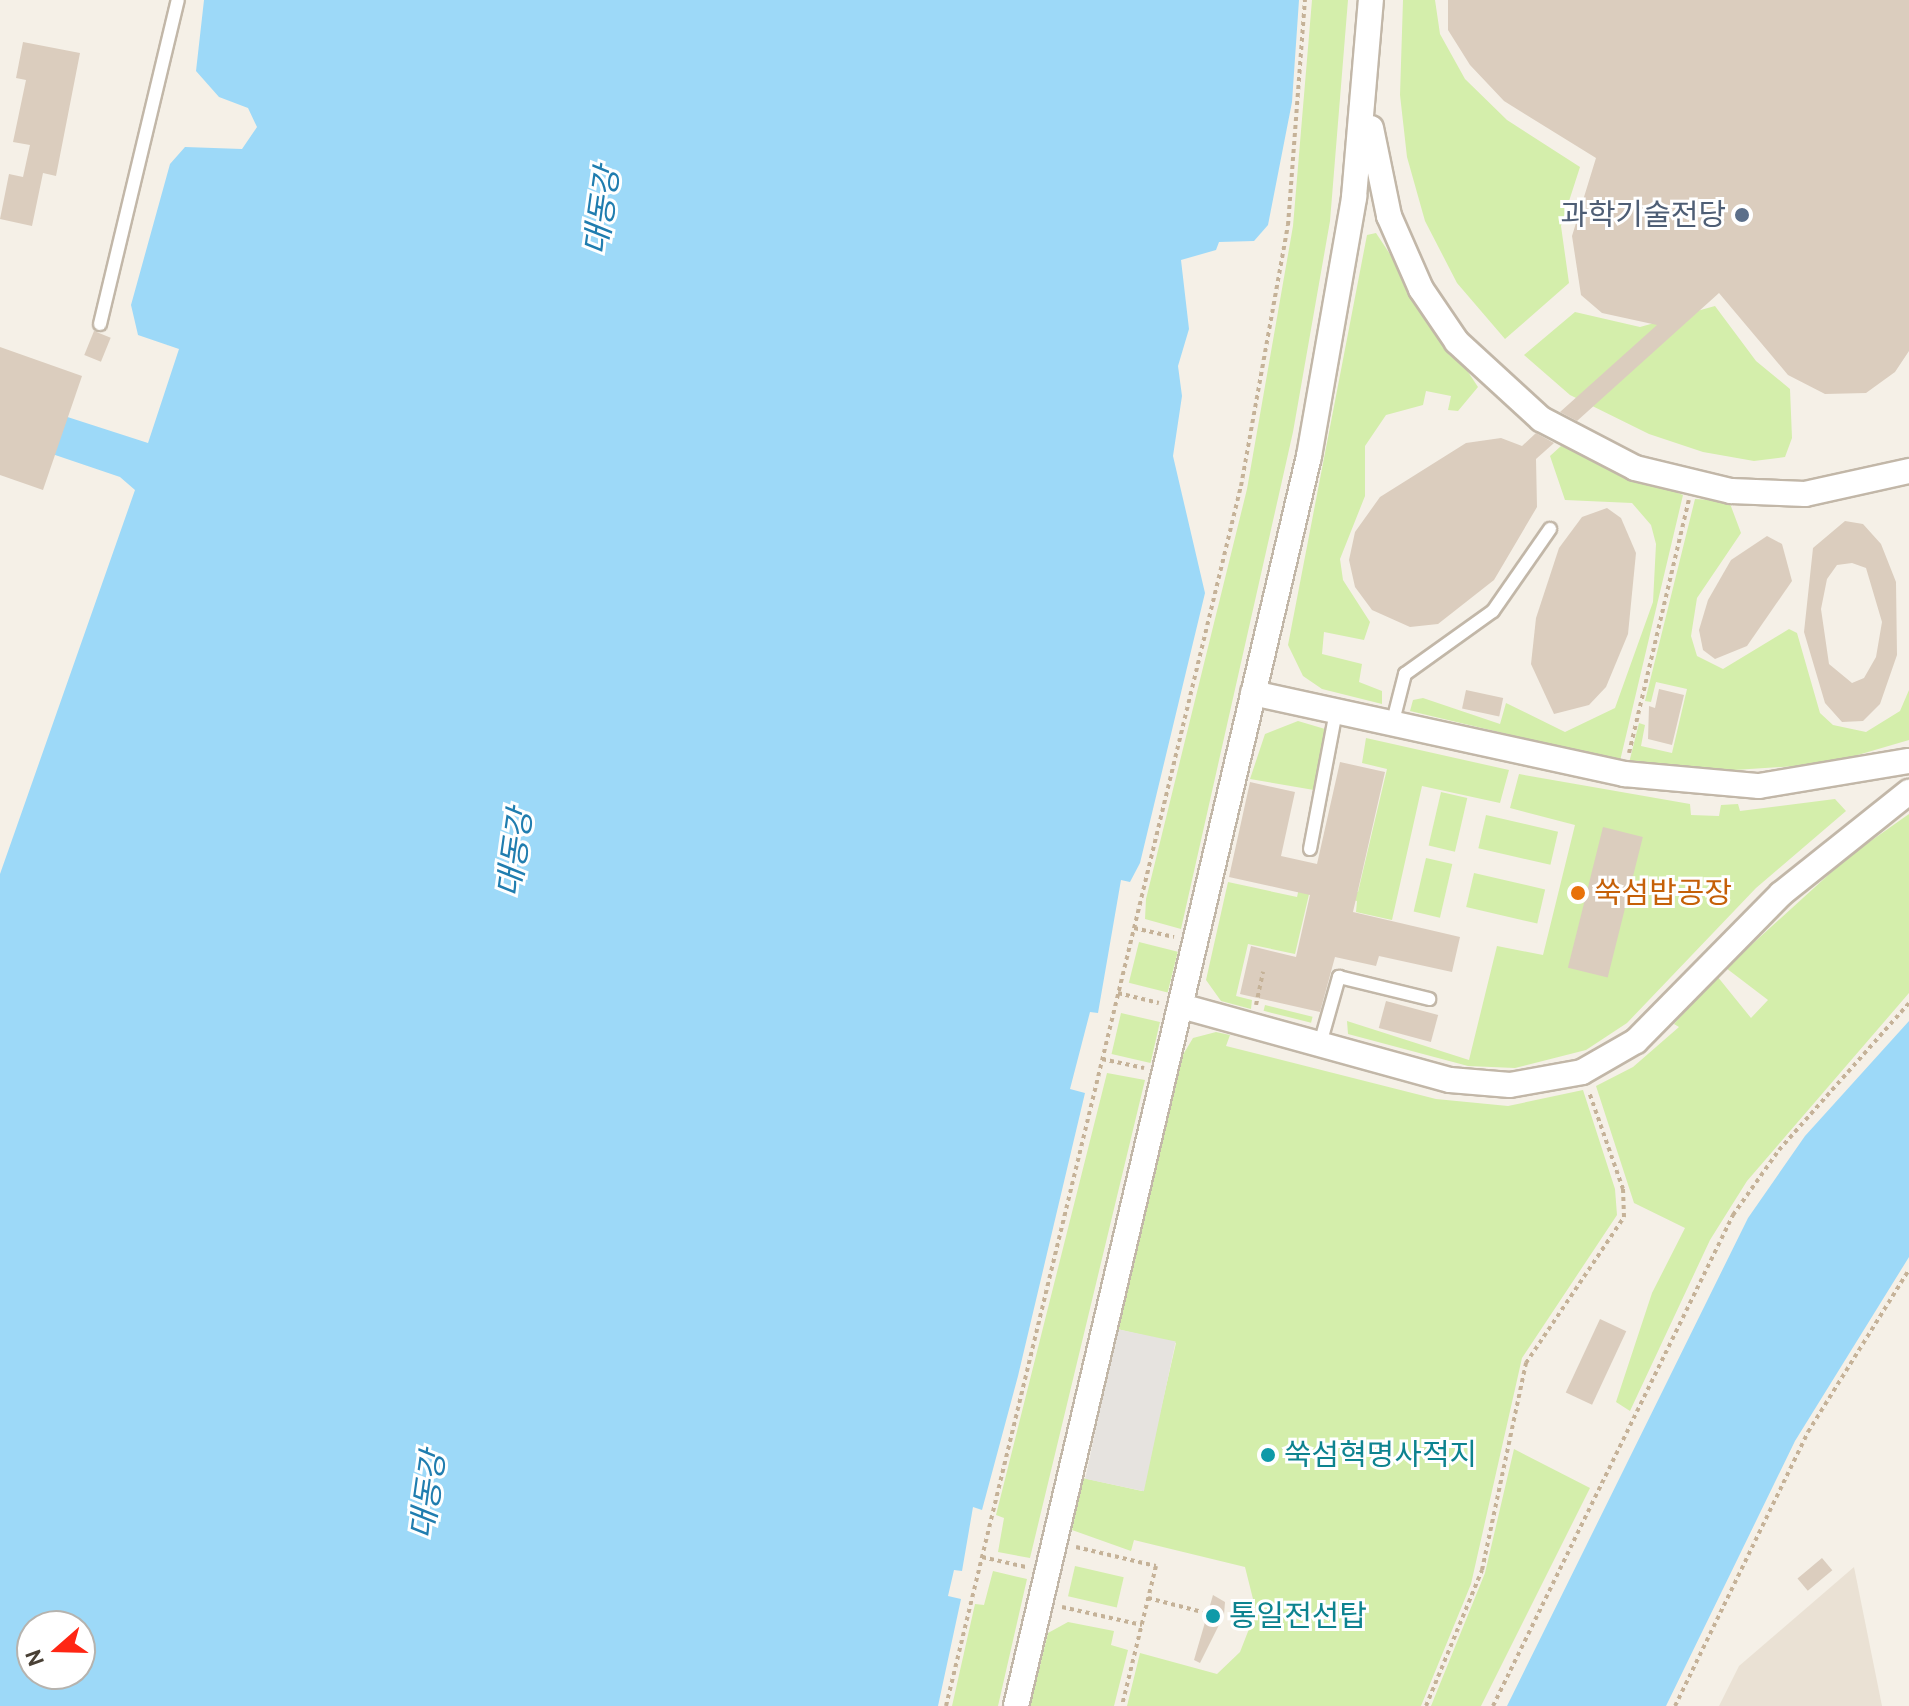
<!DOCTYPE html>
<meta charset="utf-8">
<style>
body{margin:0}
#map{position:relative;width:1909px;height:1706px;overflow:hidden;background:#f5f0e7;font-family:Cabin,"Noto Sans KR",sans-serif}
div>[style]{position:absolute}
[style*='--x']{left:calc(var(--x)*1px);top:calc(var(--y)*1px);width:calc(var(--w)*1px);rotate:calc(var(--a)*1deg)}
.residential>*{inset:0;background:#eae1d4}
.green>*{inset:0;background:#d4eeab;transform-origin:0 0}
.parking>*{inset:0;background:#e6e3df;transform-origin:0 0}
.water>*{inset:0;background:#9dd9f8}
.building>*{inset:0;background:#dbcdbe;transform-origin:0 0}
.path>*{height:4px;margin-top:-2px;transform-origin:0;background:repeating-linear-gradient(90deg,#c5b298 0 4px,transparent 0 8px)}
.roads{filter:drop-shadow(2px 0 #c2b7a8) drop-shadow(-2px 0 #c2b7a8) drop-shadow(0 2px #c2b7a8) drop-shadow(0 -2px #c2b7a8)}
.lane>*{height:12px;margin:-6px;padding:0 6px;transform-origin:6px;border-radius:6px;background:#fff}
.street>*{height:24px;margin:-12px;padding:0 12px;transform-origin:12px;border-radius:12px;background:#fff}
.dots>*{width:22px;height:22px;translate:-50% -50%;box-sizing:border-box;border:4px solid #fff;border-radius:50%}
span{translate:-50% -50%;white-space:nowrap;text-align:center;line-height:1.15;-webkit-text-stroke:6px #fff;paint-order:stroke}
.service-label{font-size:30px;color:#4e5e75}
.right{translate:-100% -50%;text-align:right}
.food-label{font-size:30px;color:#c56008}
.left{translate:0 -50%;text-align:left}
.culture-label{font-size:30px;color:#0d838f}
.water-label{font-size:32px;color:#207daf;font-style:italic}
.north{position:absolute;left:16px;top:1610px;width:80px;height:80px;box-sizing:border-box;background:#fff;border:2px solid #b6b3ae;border-radius:50%;rotate:250deg;font-size:22px;font-weight:700;line-height:32px;text-align:center;color:#494035}
.north::after{content:'';display:block;margin:auto;width:28px;height:36px;background:#ff2614;clip-path:polygon(50% 0,100% 100%,50% 72%,0 100%)}
</style>
<div id="map">
<div class="residential">
<div style="clip-path:polygon(1854px 1567px,1882px 1706px,1719px 1706px,1739px 1666px)"></div>
</div>
<div class="green">
<div style="clip-path:polygon(1312px 0,1348px 0,1330px 221px,1293px 432px,1181px 929px,1145px 919px,1146px 899px,1247px 489px,1293px 226px)"></div>
<div style="clip-path:polygon(1403px 0,1435px 0,1440px 34px,1465px 79px,1507px 120px,1580px 167px,1561px 226px,1569px 283px,1505px 339px,1457px 283px,1425px 221px,1407px 157px,1400px 95px)"></div>
<div style="clip-path:polygon(1376px 233px,1478px 387px,1458px 411px,1448px 410px,1451px 396px,1426px 391px,1423px 405px,1386px 415px,1365px 446px,1365px 496px,1340px 559px,1343px 580px,1370px 622px,1364px 640px,1324px 632px,1322px 654px,1362px 664px,1359px 682px,1382px 691px,1382px 704px,1322px 689px,1303px 676px,1288px 645px,1367px 235px)"></div>
<div style="clip-path:polygon(1715px 306px,1756px 361px,1790px 389px,1792px 438px,1785px 457px,1754px 461px,1703px 452px,1649px 434px,1570px 395px,1524px 355px,1575px 312px,1640px 327px)"></div>
<div style="clip-path:polygon(1561px 446px,1683px 495px,1620px 761px,1410px 711px,1413px 700px,1423px 698px,1500px 724px,1506px 703px,1565px 732px,1615px 708px,1653px 602px,1656px 544px,1651px 525px,1632px 503px,1565px 500px,1550px 456px)"></div>
<div style="clip-path:polygon(1695px 499px,1729px 501px,1741px 533px,1697px 598px,1691px 636px,1697px 656px,1723px 669px,1789px 629px,1797px 633px,1820px 713px,1833px 725px,1866px 732px,1900px 711px,1909px 690px,1909px 740px,1827px 764px,1704px 772px,1629px 763px,1639px 723px,1645px 725px,1641px 746px,1672px 753px,1687px 689px,1656px 682px,1651px 702px,1645px 701px)"></div>
<div style="clip-path:polygon(1298px 721px,1325px 729px,1314px 790px,1250px 779px,1265px 734px)"></div>
<div style="clip-path:polygon(1366px 738px,1509px 770px,1500px 803px,1422px 786px,1392px 920px,1356px 912px,1357px 901px,1310px 890px,1295px 954px,1248px 944px,1236px 996px,1252px 1000px,1251px 1009px,1221px 1001px,1206px 980px,1228px 882px,1297px 897px,1301px 880px,1358px 892px,1387px 769px,1362px 763px)"></div>
<div style="clip-path:polygon(1519px 774px,1690px 804px,1691px 815px,1719px 816px,1721px 805px,1738px 804px,1740px 811px,1835px 799px,1846px 811px,1756px 888px,1627px 1023px,1586px 1050px,1515px 1068px,1468px 1066px,1348px 1034px,1347px 1021px,1469px 1060px,1497px 946px,1543px 955px,1575px 825px,1510px 808px)"></div>
<div style="left:1441px;top:792px;width:27px;height:55px;rotate:13deg"></div>
<div style="clip-path:polygon(1909px 814px,1909px 993px,1747px 1181px,1710px 1240px,1630px 1411px,1616px 1402px,1652px 1293px,1685px 1228px,1634px 1203px,1596px 1086px,1633px 1067px,1679px 1027px,1674px 1024px,1717px 976px,1751px 1018px,1768px 1000px,1726px 968px,1848px 857px)"></div>
<div style="left:1486px;top:815px;width:74px;height:34px;rotate:13deg"></div>
<div style="left:1426px;top:858px;width:27px;height:55px;rotate:13deg"></div>
<div style="left:1474px;top:873px;width:73px;height:35px;rotate:13deg"></div>
<div style="left:1139px;top:942px;width:40px;height:42px;rotate:14deg"></div>
<div style="left:1265px;top:1005px;width:49px;height:6px;rotate:14deg"></div>
<div style="left:1121px;top:1013px;width:40px;height:42px;rotate:13deg"></div>
<div style="clip-path:polygon(1216px 1032px,1230px 1035px,1226px 1046px,1436px 1099px,1508px 1106px,1583px 1090px,1615px 1189px,1617px 1215px,1522px 1358px,1471px 1584px,1421px 1706px,1127px 1706px,1140px 1653px,1217px 1674px,1240px 1652px,1256px 1611px,1245px 1567px,1134px 1540px,1131px 1551px,1072px 1530px,1083px 1478px,1142px 1491px,1176px 1343px,1117px 1329px,1181px 1058px,1193px 1038px)"></div>
<div style="clip-path:polygon(1107px 1073px,1145px 1080px,1030px 1558px,998px 1552px,1004px 1518px,996px 1515px)"></div>
<div style="clip-path:polygon(1514px 1449px,1590px 1488px,1481px 1706px,1431px 1706px,1485px 1573px)"></div>
<div style="left:1075px;top:1566px;width:50px;height:31px;rotate:13deg"></div>
<div style="clip-path:polygon(993px 1571px,1027px 1579px,998px 1706px,952px 1706px,975px 1604px,984px 1605px)"></div>
<div style="clip-path:polygon(1068px 1622px,1114px 1631px,1111px 1645px,1128px 1650px,1114px 1706px,1030px 1706px,1048px 1633px)"></div>
</div>
<div class="parking">
<div style="left:1117px;top:1329px;width:60px;height:153px;rotate:12deg"></div>
</div>
<div class="water">
<div style="clip-path:polygon(evenodd,204px 0,1299px 0,1292px 102px,1268px 225px,1254px 241px,1219px 242px,1216px 250px,1181px 260px,1189px 329px,1178px 366px,1182px 396px,1173px 456px,1205px 593px,1140px 863px,1130px 882px,1121px 880px,1098px 1013px,1090px 1012px,1070px 1089px,1085px 1093px,1018px 1376px,982px 1510px,973px 1507px,962px 1571px,954px 1570px,948px 1596px,961px 1599px,938px 1706px,0 1706px,0 874px,135px 490px,120px 477px,8px 439px,21px 402px,148px 443px,179px 349px,138px 335px,131px 305px,170px 164px,185px 147px,242px 149px,257px 127px,248px 108px,219px 97px,196px 71px,204px 0,32px 1626px,80px 1626px,80px 1674px,32px 1674px,32px 1626px)"></div>
<div style="clip-path:polygon(1909px 1021px,1909px 1257px,1795px 1441px,1666px 1706px,1507px 1706px,1748px 1218px,1805px 1136px)"></div>
</div>
<div class="building">
<div style="clip-path:polygon(1448px 0,1909px 0,1909px 351px,1895px 372px,1866px 393px,1825px 394px,1788px 375px,1719px 293px,1577px 421px,1560px 412px,1657px 325px,1602px 313px,1581px 295px,1572px 236px,1596px 158px,1504px 101px,1470px 65px,1448px 30px)"></div>
<div style="clip-path:polygon(23px 42px,80px 53px,56px 176px,43px 173px,32px 226px,0 219px,9px 174px,23px 177px,30px 145px,13px 142px,26px 80px,16px 78px)"></div>
<div style="left:94px;top:331px;width:18px;height:26px;rotate:22deg"></div>
<div style="clip-path:polygon(0 347px,82px 376px,43px 490px,0 475px)"></div>
<div style="clip-path:polygon(1536px 433px,1554px 443px,1536px 459px,1537px 507px,1494px 580px,1438px 624px,1410px 627px,1372px 610px,1355px 587px,1349px 560px,1355px 532px,1380px 497px,1466px 443px,1501px 438px,1522px 446px)"></div>
<div style="clip-path:polygon(1607px 508px,1621px 518px,1636px 553px,1628px 634px,1606px 687px,1589px 705px,1554px 714px,1531px 664px,1536px 618px,1559px 548px,1582px 517px)"></div>
<div style="clip-path:polygon(evenodd,1845px 521px,1863px 524px,1881px 544px,1896px 582px,1897px 655px,1880px 704px,1863px 721px,1842px 722px,1825px 703px,1804px 632px,1813px 548px,1845px 521px,1852px 563px,1866px 568px,1882px 622px,1876px 657px,1864px 678px,1852px 683px,1829px 664px,1821px 609px,1827px 579px,1837px 565px,1852px 563px)"></div>
<div style="clip-path:polygon(1767px 536px,1782px 544px,1792px 581px,1747px 646px,1715px 659px,1703px 650px,1699px 630px,1708px 600px,1731px 560px)"></div>
<div style="clip-path:polygon(1659px 689px,1684px 695px,1672px 745px,1648px 739px,1649px 706px,1655px 708px)"></div>
<div style="left:1466px;top:690px;width:38px;height:19px;rotate:12deg"></div>
<div style="clip-path:polygon(1340px 762px,1385px 772px,1353px 912px,1460px 937px,1452px 972px,1379px 956px,1376px 966px,1335px 957px,1320px 1012px,1240px 994px,1251px 946px,1296px 957px,1310px 895px,1229px 877px,1250px 782px,1295px 792px,1281px 856px,1317px 864px)"></div>
<div style="left:1603px;top:827px;width:41px;height:145px;rotate:14deg"></div>
<div style="left:1386px;top:1001px;width:54px;height:28px;rotate:15deg"></div>
<div style="left:1600px;top:1319px;width:29px;height:81px;rotate:25deg"></div>
<div style="left:1822px;top:1558px;width:16px;height:32px;rotate:50deg"></div>
<div style="clip-path:polygon(1213px 1595px,1225px 1602px,1224px 1615px,1200px 1663px,1194px 1660px)"></div>
</div>
<div class="path">
<div style="--x:1629;--y:753;--w:260;--a:-76.7"></div>
<div style="--x:1134;--y:928;--w:41;--a:12.7"></div>
<div style="--x:1118;--y:993;--w:42;--a:13.7"></div>
<div style="--x:1256;--y:1005;--w:34;--a:-78"></div>
<div style="--x:1102;--y:1059;--w:43;--a:12.1"></div>
<div style="--x:1076;--y:1547;--w:82;--a:13.4"></div>
<div style="--x:1156;--y:1566;--w:144;--a:103.7"></div>
<div style="--x:982;--y:1557;--w:45;--a:12.8"></div>
<div style="--x:1148;--y:1598;--w:56;--a:14.5"></div>
<div style="--x:1062;--y:1607;--w:82;--a:12.7"></div>
<div style="--x:946;--y:1706;--w:1255;--a:-76.41"></div>
<div style="--x:1241;--y:486;--w:265;--a:-79.8"></div>
<div style="--x:1288;--y:225;--w:226;--a:-85.7"></div>
<div style="--x:1426;--y:1706;--w:147;--a:-67.6"></div>
<div style="--x:1482;--y:1570;--w:212;--a:-78"></div>
<div style="--x:1526;--y:1363;--w:176;--a:-56.1"></div>
<div style="--x:1624;--y:1217;--w:28;--a:-92"></div>
<div style="--x:1623;--y:1189;--w:103;--a:-109.3"></div>
<div style="--x:1493;--y:1706;--w:547;--a:-63.95"></div>
<div style="--x:1733;--y:1215;--w:80;--a:-54.7"></div>
<div style="--x:1779;--y:1150;--w:196;--a:-48.5"></div>
<div style="--x:1675;--y:1706;--w:305;--a:-64.1"></div>
<div style="--x:1808;--y:1432;--w:191;--a:-58.1"></div>
</div>
<div class="roads">
<div class="lane">
<div style="--x:100;--y:324;--w:333;--a:-76.5"></div>
<div style="--x:1392;--y:725;--w:53;--a:-75.7"></div>
<div style="--x:1405;--y:674;--w:108;--a:-35.6"></div>
<div style="--x:1493;--y:611;--w:100;--a:-55.2"></div>
<div style="--x:1310;--y:849;--w:139;--a:-79.3"></div>
<div style="--x:1320;--y:1044;--w:70;--a:-74.2"></div>
<div style="--x:1339;--y:977;--w:93;--a:13.7"></div>
</div>
<div class="street">
<div style="--x:1371;--y:128;--w:90;--a:78.4"></div>
<div style="--x:1389;--y:216;--w:80;--a:66.3"></div>
<div style="--x:1421;--y:289;--w:64;--a:55.8"></div>
<div style="--x:1457;--y:342;--w:114;--a:42.5"></div>
<div style="--x:1541;--y:419;--w:106;--a:27.5"></div>
<div style="--x:1635;--y:468;--w:99;--a:13.5"></div>
<div style="--x:1731;--y:491;--w:74;--a:2.3"></div>
<div style="--x:1805;--y:494;--w:107;--a:-12.5"></div>
<div style="--x:1253;--y:693;--w:380;--a:12.3"></div>
<div style="--x:1624;--y:774;--w:136;--a:5.1"></div>
<div style="--x:1759;--y:786;--w:152;--a:-9.5"></div>
<div style="--x:1181;--y:1006;--w:279;--a:15.4"></div>
<div style="--x:1450;--y:1080;--w:60;--a:4.8"></div>
<div style="--x:1510;--y:1085;--w:73;--a:-10.2"></div>
<div style="--x:1582;--y:1072;--w:62;--a:-29.9"></div>
<div style="--x:1636;--y:1041;--w:206;--a:-45.4"></div>
<div style="--x:1781;--y:894;--w:164;--a:-38.6"></div>
<div style="--x:1016;--y:1706;--w:1284;--a:-76.81"></div>
<div style="--x:1309;--y:456;--w:263;--a:-80.1"></div>
<div style="--x:1354;--y:197;--w:198;--a:-85.1"></div>
</div>
</div>
<div class="dots">
<div style="left:1742px;top:215px;background:#5c6f8a"></div>
<div style="left:1578px;top:893px;background:#e8710a"></div>
<div style="left:1268px;top:1455px;background:#0f9aa8"></div>
<div style="left:1213px;top:1616px;background:#0f9aa8"></div>
</div>
<div class="service-label">
<span class="right" style="left:1726px;top:215px">과학기술전당</span>
</div>
<div class="food-label">
<span class="left" style="left:1594px;top:893px">쑥섬밥공장</span>
</div>
<div class="culture-label">
<span class="left" style="left:1284px;top:1455px">쑥섬혁명사적지</span>
<span class="left" style="left:1229px;top:1616px">통일전선탑</span>
</div>
<div class="water-label">
<span style="left:602px;top:211px;rotate:-82deg">대동강</span>
<span style="left:515px;top:853px;rotate:-82deg">대동강</span>
<span style="left:428px;top:1495px;rotate:-82deg">대동강</span>
</div>
<div class="north">N</div>
</div>
